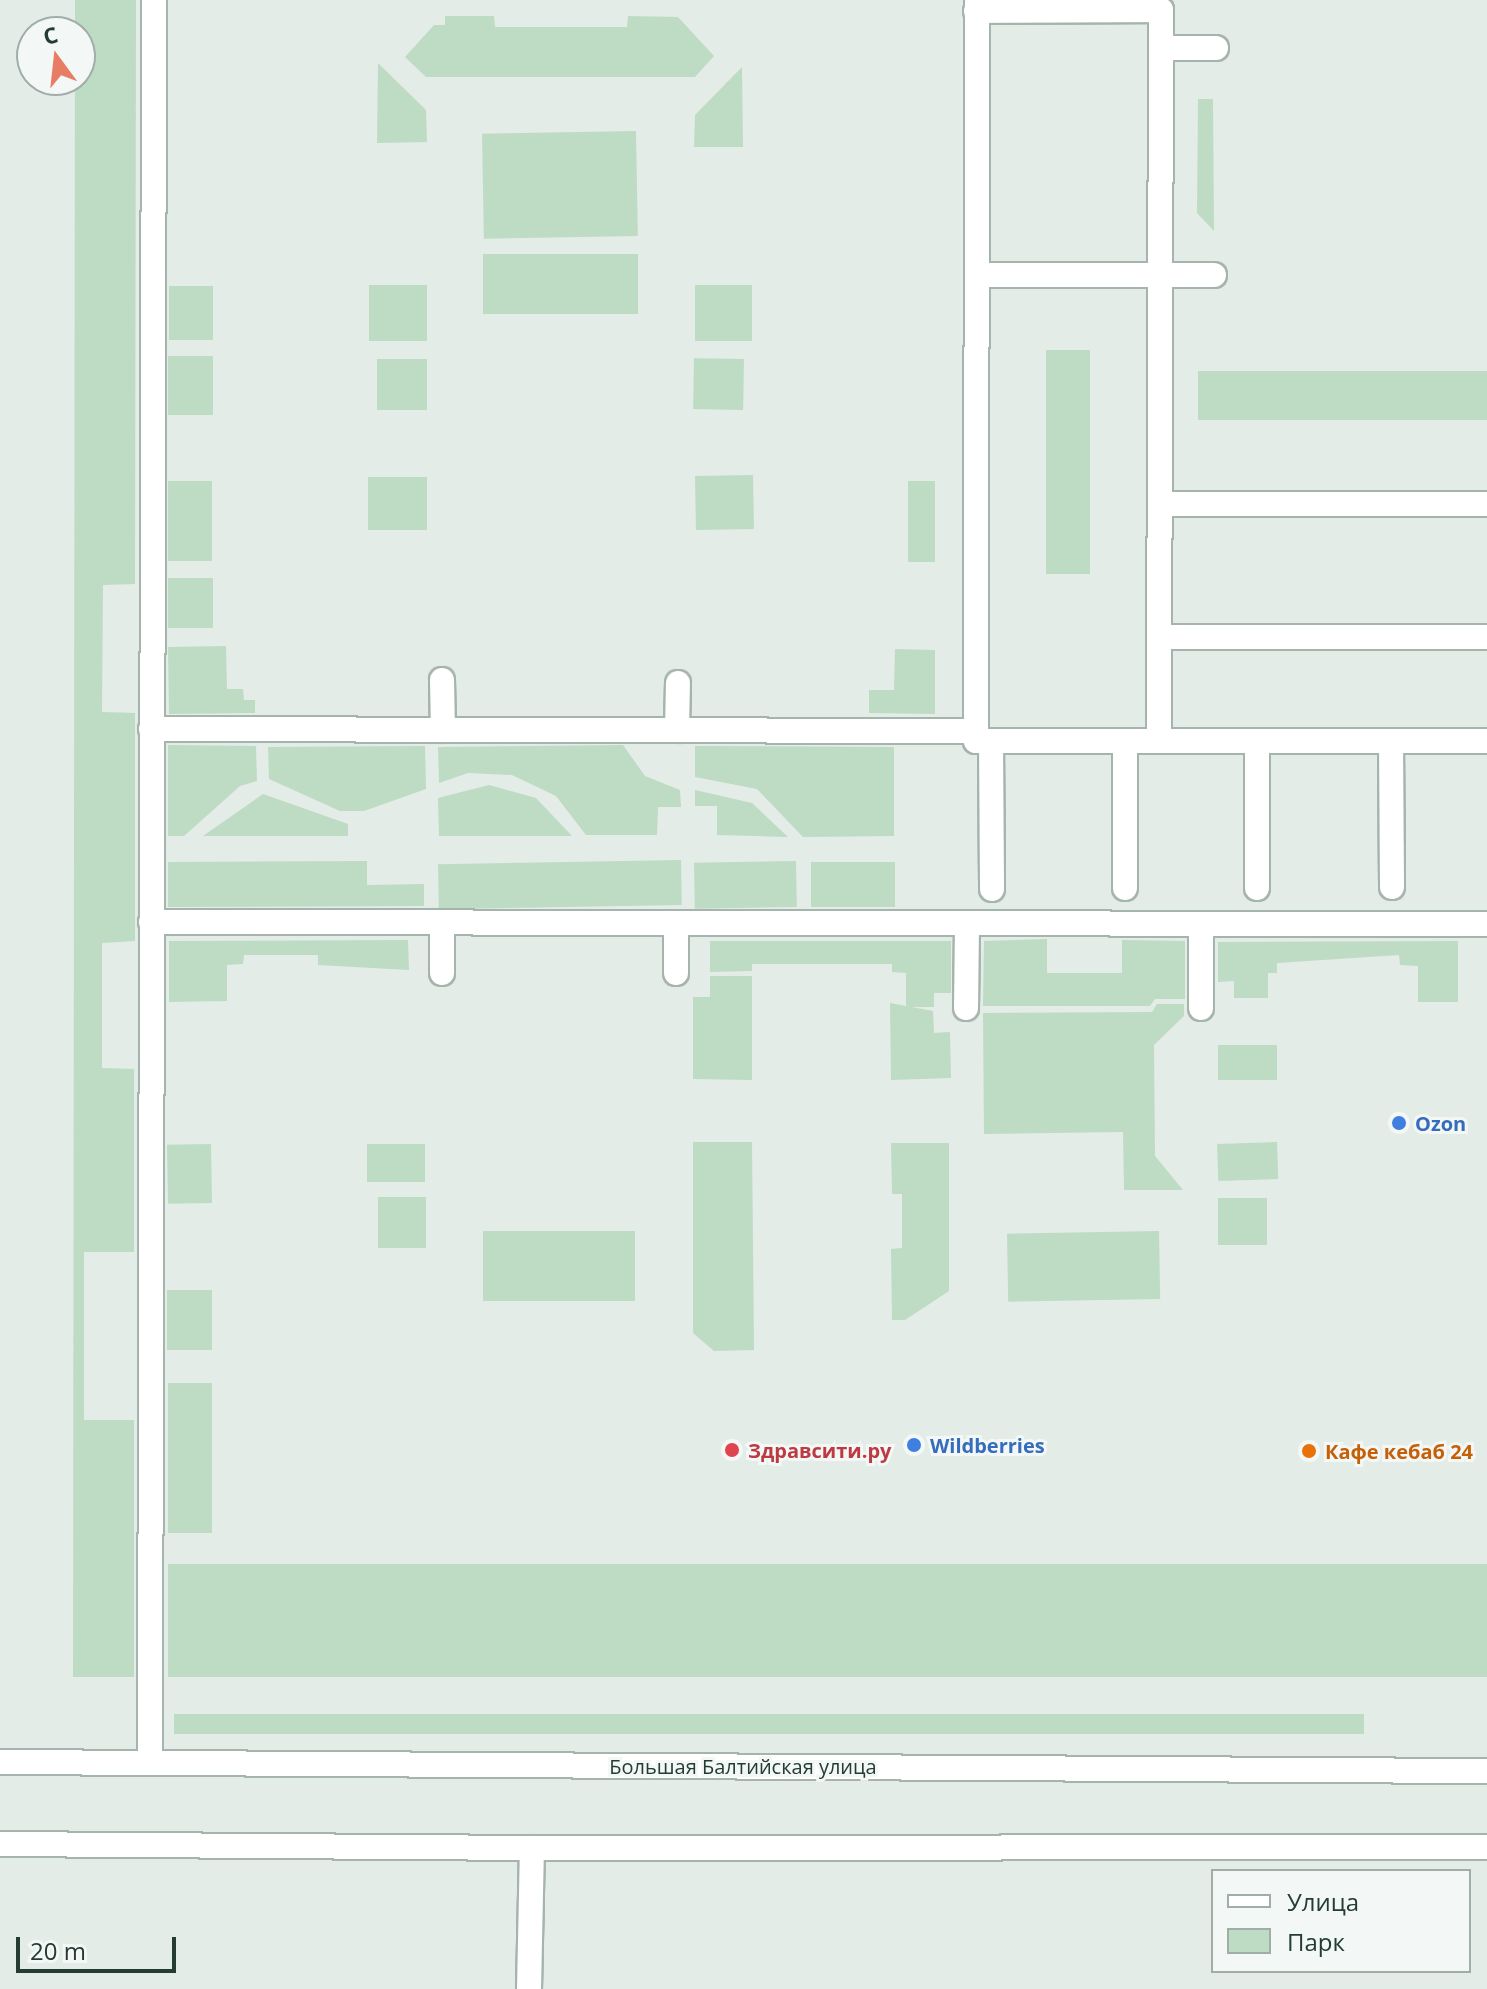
<!DOCTYPE html>
<meta charset="utf-8">
<style>
body{margin:0}
#map{position:relative;width:1487px;height:1989px;overflow:hidden;background:#e3ece7;font-family:"Open Sans",sans-serif}
div>[style]{position:absolute}
[style*='--x']{left:calc(var(--x)*1px);top:calc(var(--y)*1px);width:calc(var(--w)*1px);rotate:calc(var(--a)*1deg)}
.green>*{inset:0;background:#bedbc4;transform-origin:0 0}
.roads{filter:drop-shadow(2px 0 #a6b4ae) drop-shadow(-2px 0 #a6b4ae) drop-shadow(0 2px #a6b4ae) drop-shadow(0 -2px #a6b4ae)}
.lane>*{height:24px;margin:-12px;padding:0 12px;transform-origin:12px;border-radius:12px;background:#fff}
.street>*{height:24px;margin:-12px;padding:0 12px;transform-origin:12px;border-radius:12px;background:#fff}
.dots>*{width:22px;height:22px;translate:-50% -50%;box-sizing:border-box;border:4px solid #f3f8f6;border-radius:50%}
span{translate:-50% -50%;white-space:nowrap;text-align:center;line-height:1.15;-webkit-text-stroke:6px #f3f8f6;paint-order:stroke}
.shop-label{font-size:20px;color:#366cbe;font-weight:700}
.left{translate:0 -50%;text-align:left}
.health-label{font-size:20px;color:#be3a42;font-weight:700}
.food-label{font-size:20px;color:#c56008;font-weight:700}
.street-label{font-size:20px;color:#243c34}
.legend{position:absolute;left:1211px;top:1869px;width:260px;height:104px;box-sizing:border-box;background:#f3f8f6;border:2px solid #a0ada8;margin:0;padding:10px 14px;list-style:none;font-size:24px;color:#243c34}
.legend li{display:flex;align-items:center;gap:16px;height:40px}
.legend b{width:40px;border:2px solid #a0ada8}
.north{position:absolute;left:16px;top:16px;width:80px;height:80px;box-sizing:border-box;background:#f3f8f6;border:2px solid #a0ada8;border-radius:50%;rotate:345deg;font-size:22px;font-weight:700;line-height:32px;text-align:center;color:#243c34}
.north::after{content:'';display:block;margin:auto;width:28px;height:36px;background:#e87d65;clip-path:polygon(50% 0,100% 100%,50% 72%,0 100%)}
.scale{position:absolute;left:16px;top:1937px;width:160px;height:36px;box-sizing:border-box;border:4px solid #243c34;border-top:0;padding-left:10px;font-size:24px;line-height:28px;white-space:nowrap;color:#243c34;-webkit-text-stroke:6px #f3f8f6;paint-order:stroke}
</style>
<div id="map">
<div class="green">
<div style="clip-path:polygon(75px 0,136px 0,135px 584px,103px 585px,102px 712px,135px 713px,135px 941px,102px 943px,102px 1068px,134px 1069px,134px 1252px,84px 1252px,84px 1420px,134px 1420px,134px 1677px,73px 1677px)"></div>
<div style="clip-path:polygon(445px 16px,494px 16px,495px 27px,627px 27px,628px 16px,678px 17px,714px 56px,695px 77px,426px 77px,405px 57px,434px 25px,445px 25px)"></div>
<div style="clip-path:polygon(378px 63px,426px 110px,427px 142px,377px 143px)"></div>
<div style="clip-path:polygon(742px 67px,743px 147px,694px 147px,695px 115px)"></div>
<div style="clip-path:polygon(1198px 99px,1213px 99px,1214px 231px,1197px 213px)"></div>
<div style="left:636px;top:131px;width:105px;height:154px;rotate:89deg"></div>
<div style="left:638px;top:254px;width:60px;height:155px;rotate:90deg"></div>
<div style="left:427px;top:285px;width:56px;height:58px;rotate:90deg"></div>
<div style="left:695px;top:285px;width:57px;height:56px"></div>
<div style="left:169px;top:286px;width:44px;height:54px"></div>
<div style="left:1046px;top:350px;width:44px;height:224px"></div>
<div style="left:213px;top:356px;width:59px;height:45px;rotate:90deg"></div>
<div style="left:377px;top:359px;width:50px;height:51px"></div>
<div style="left:744px;top:359px;width:51px;height:50px;rotate:91deg"></div>
<div style="left:1487px;top:371px;width:49px;height:289px;rotate:90deg"></div>
<div style="left:753px;top:475px;width:54px;height:58px;rotate:89deg"></div>
<div style="left:368px;top:477px;width:59px;height:53px"></div>
<div style="left:168px;top:481px;width:44px;height:80px"></div>
<div style="left:908px;top:481px;width:27px;height:81px"></div>
<div style="left:213px;top:578px;width:50px;height:45px;rotate:90deg"></div>
<div style="clip-path:polygon(226px 646px,227px 689px,243px 689px,244px 700px,255px 700px,255px 713px,169px 714px,168px 647px)"></div>
<div style="clip-path:polygon(895px 649px,935px 650px,935px 714px,869px 713px,869px 690px,894px 690px)"></div>
<div style="clip-path:polygon(168px 745px,256px 746px,257px 781px,240px 786px,184px 836px,168px 836px)"></div>
<div style="clip-path:polygon(623px 745px,645px 776px,680px 790px,681px 807px,658px 807px,657px 835px,586px 835px,556px 796px,512px 775px,468px 773px,439px 783px,438px 747px)"></div>
<div style="clip-path:polygon(425px 746px,426px 789px,364px 811px,340px 811px,269px 779px,268px 747px)"></div>
<div style="clip-path:polygon(695px 746px,894px 747px,894px 836px,803px 837px,757px 789px,695px 777px)"></div>
<div style="clip-path:polygon(489px 785px,536px 798px,572px 836px,439px 836px,438px 798px)"></div>
<div style="clip-path:polygon(695px 790px,752px 803px,788px 837px,717px 835px,717px 806px,695px 806px)"></div>
<div style="clip-path:polygon(263px 794px,348px 824px,348px 836px,203px 836px)"></div>
<div style="left:681px;top:860px;width:45px;height:243px;rotate:89deg"></div>
<div style="clip-path:polygon(367px 861px,367px 885px,424px 884px,424px 906px,168px 907px,168px 862px)"></div>
<div style="left:796px;top:861px;width:46px;height:102px;rotate:89deg"></div>
<div style="left:895px;top:862px;width:45px;height:84px;rotate:90deg"></div>
<div style="clip-path:polygon(1047px 939px,1047px 973px,1122px 973px,1122px 940px,1185px 941px,1185px 999px,1155px 999px,1150px 1006px,983px 1006px,984px 941px)"></div>
<div style="clip-path:polygon(408px 940px,409px 970px,318px 965px,318px 955px,244px 955px,243px 964px,227px 965px,227px 1001px,169px 1002px,169px 941px)"></div>
<div style="clip-path:polygon(710px 941px,951px 941px,951px 993px,934px 993px,934px 1007px,906px 1007px,906px 973px,892px 972px,892px 964px,752px 964px,752px 971px,710px 972px)"></div>
<div style="clip-path:polygon(1458px 941px,1458px 1002px,1418px 1002px,1418px 966px,1400px 965px,1399px 955px,1277px 963px,1277px 973px,1268px 973px,1268px 998px,1234px 998px,1234px 981px,1218px 982px,1218px 942px)"></div>
<div style="clip-path:polygon(710px 976px,752px 976px,752px 1080px,693px 1079px,693px 997px,710px 997px)"></div>
<div style="clip-path:polygon(890px 1003px,933px 1011px,934px 1033px,950px 1032px,951px 1078px,891px 1080px)"></div>
<div style="clip-path:polygon(1157px 1004px,1184px 1004px,1184px 1016px,1154px 1045px,1155px 1156px,1183px 1190px,1124px 1190px,1123px 1132px,984px 1134px,983px 1013px,1152px 1012px)"></div>
<div style="left:1218px;top:1045px;width:59px;height:35px"></div>
<div style="clip-path:polygon(693px 1142px,752px 1142px,754px 1350px,714px 1351px,693px 1333px)"></div>
<div style="left:1277px;top:1142px;width:37px;height:60px;rotate:88deg"></div>
<div style="clip-path:polygon(891px 1143px,949px 1143px,949px 1291px,905px 1320px,892px 1320px,891px 1249px,902px 1248px,902px 1194px,892px 1194px)"></div>
<div style="left:211px;top:1144px;width:59px;height:44px;rotate:89deg"></div>
<div style="left:367px;top:1144px;width:58px;height:38px"></div>
<div style="left:378px;top:1197px;width:48px;height:51px"></div>
<div style="left:1218px;top:1198px;width:49px;height:47px"></div>
<div style="left:635px;top:1231px;width:70px;height:152px;rotate:90deg"></div>
<div style="left:1159px;top:1231px;width:68px;height:152px;rotate:89deg"></div>
<div style="left:167px;top:1290px;width:45px;height:60px"></div>
<div style="left:168px;top:1383px;width:44px;height:150px"></div>
<div style="left:168px;top:1564px;width:1319px;height:113px"></div>
<div style="left:174px;top:1714px;width:1190px;height:20px"></div>
</div>
<div class="roads">
<div class="lane">
<div style="--x:977;--y:0;--w:741;--a:90.08"></div>
<div style="--x:976;--y:741;--w:511;--a:0"></div>
<div style="--x:976;--y:11;--w:185;--a:-0.3"></div>
<div style="--x:1161;--y:10;--w:731;--a:90.16"></div>
<div style="--x:1161;--y:48;--w:55;--a:0"></div>
<div style="--x:977;--y:275;--w:237;--a:0"></div>
<div style="--x:1160;--y:504;--w:327;--a:0"></div>
<div style="--x:1160;--y:637;--w:327;--a:0"></div>
<div style="--x:442;--y:680;--w:50;--a:88.9"></div>
<div style="--x:151;--y:729;--w:825;--a:0.14"></div>
<div style="--x:677;--y:730;--w:47;--a:-88.8"></div>
<div style="--x:991;--y:741;--w:148;--a:89.6"></div>
<div style="--x:1125;--y:741;--w:147;--a:90"></div>
<div style="--x:1257;--y:741;--w:147;--a:90"></div>
<div style="--x:1391;--y:741;--w:146;--a:89.6"></div>
<div style="--x:151;--y:922;--w:1336;--a:0.09"></div>
<div style="--x:442;--y:973;--w:50;--a:-90"></div>
<div style="--x:676;--y:973;--w:49;--a:-90"></div>
<div style="--x:966;--y:1008;--w:84;--a:-89.3"></div>
<div style="--x:1201;--y:1008;--w:83;--a:-90"></div>
<div style="--x:150;--y:1763;--w:1763;--a:-89.87"></div>
<div style="--x:0;--y:1844;--w:532;--a:0.43"></div>
<div style="--x:529;--y:1989;--w:141;--a:-88.8"></div>
<div style="--x:532;--y:1848;--w:955;--a:-0.06"></div>
</div>
<div class="street">
<div style="--x:0;--y:1762;--w:1487;--a:0.35"></div>
</div>
</div>
<div class="dots">
<div style="left:1399px;top:1123px;background:#3f7fe0"></div>
<div style="left:914px;top:1445px;background:#3f7fe0"></div>
<div style="left:732px;top:1450px;background:#e0444e"></div>
<div style="left:1309px;top:1451px;background:#e8710a"></div>
</div>
<div class="shop-label">
<span class="left" style="left:1415px;top:1123px">Ozon</span>
<span class="left" style="left:930px;top:1445px">Wildberries</span>
</div>
<div class="health-label">
<span class="left" style="left:748px;top:1450px">Здравсити.ру</span>
</div>
<div class="food-label">
<span class="left" style="left:1325px;top:1451px">Кафе кебаб 24</span>
</div>
<div class="street-label">
<span style="left:743px;top:1766px">Большая Балтийская улица</span>
</div>
<ul class="legend">
<li><b style="height:10px;background:#fff"></b>Улица</li>
<li><b style="height:22px;background:#bedbc4"></b>Парк</li>
</ul>
<div class="north">С</div>
<div class="scale">20 m</div>
</div>
